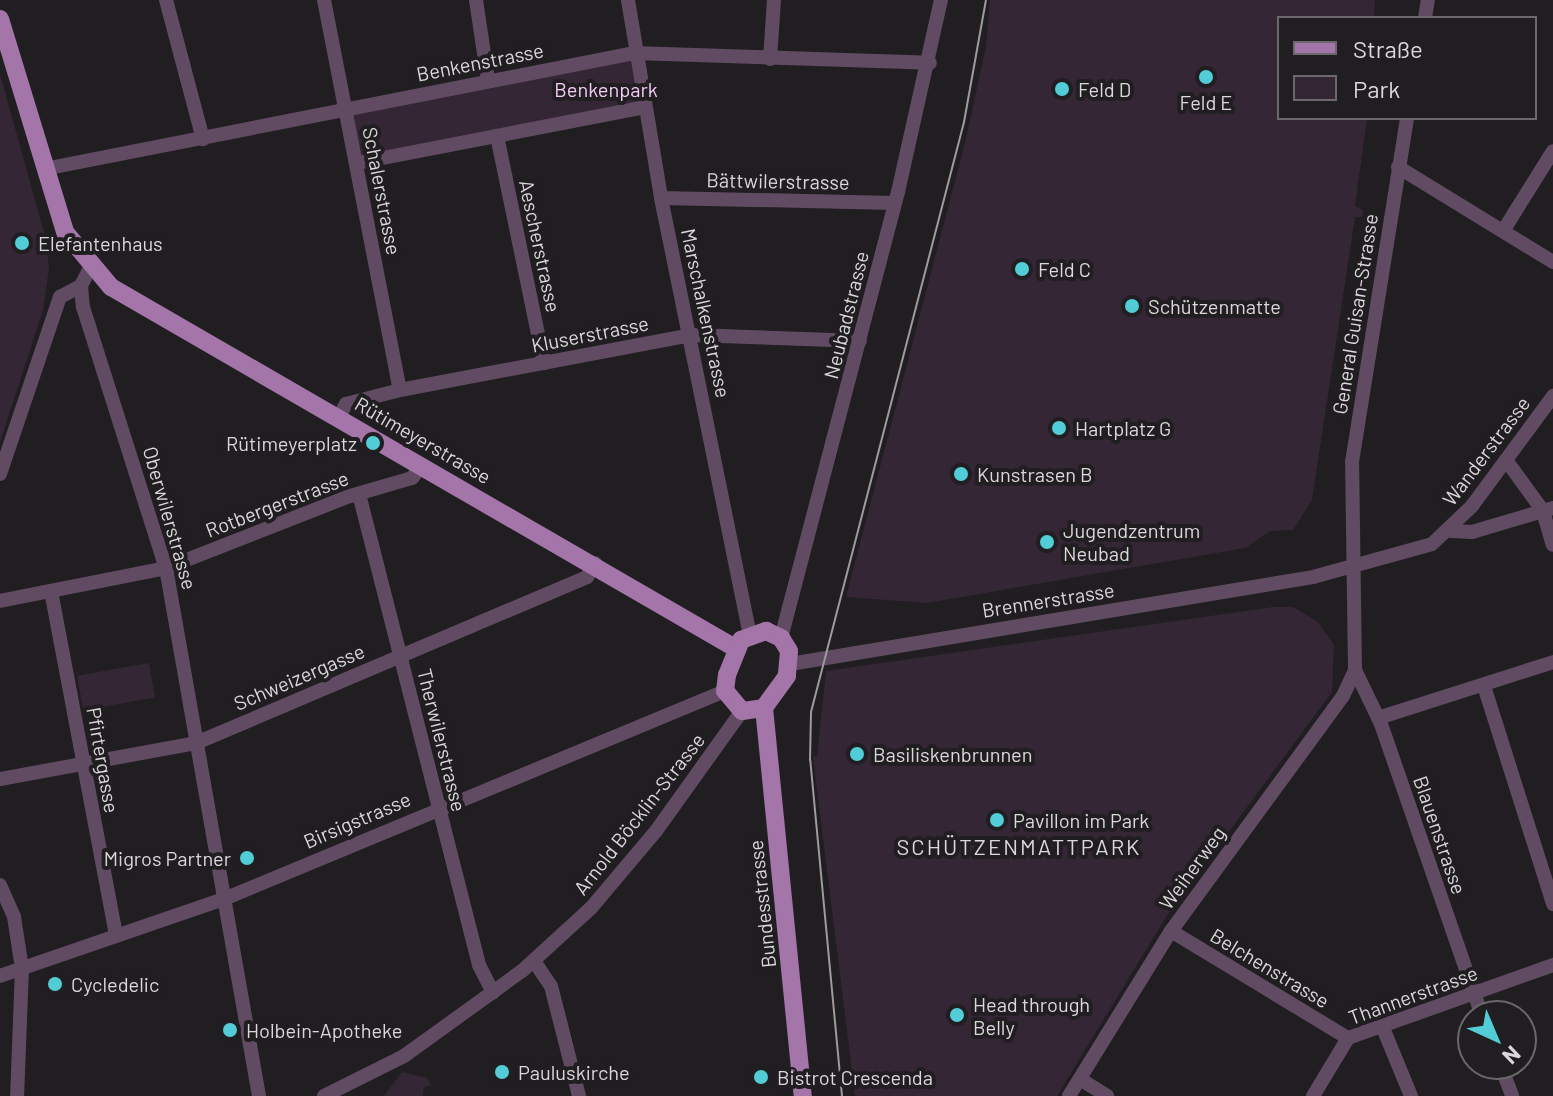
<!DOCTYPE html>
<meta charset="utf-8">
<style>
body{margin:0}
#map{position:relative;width:1553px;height:1096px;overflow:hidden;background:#201e20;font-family:Barlow,sans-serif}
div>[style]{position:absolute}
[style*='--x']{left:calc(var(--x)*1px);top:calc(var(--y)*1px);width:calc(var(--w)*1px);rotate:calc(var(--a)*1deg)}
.green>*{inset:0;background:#352636;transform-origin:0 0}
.minor>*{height:14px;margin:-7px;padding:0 7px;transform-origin:7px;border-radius:7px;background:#614b63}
.major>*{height:18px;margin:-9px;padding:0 9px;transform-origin:9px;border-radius:9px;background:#a475a8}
.tram>*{height:2px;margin:-1px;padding:0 1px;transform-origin:1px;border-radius:1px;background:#9d9b9d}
.dots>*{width:22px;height:22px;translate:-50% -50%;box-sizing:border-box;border:4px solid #201e20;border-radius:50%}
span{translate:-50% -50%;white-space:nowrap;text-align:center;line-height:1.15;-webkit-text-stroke:8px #201e20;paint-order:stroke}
.street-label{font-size:20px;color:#dad8da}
.park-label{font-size:20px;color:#f6caf9}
.poi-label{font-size:20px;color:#dad8da}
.left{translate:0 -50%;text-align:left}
.right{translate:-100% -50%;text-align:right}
.neighbourhood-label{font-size:22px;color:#dad8da;letter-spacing:2px}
.legend{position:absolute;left:1277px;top:16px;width:260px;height:104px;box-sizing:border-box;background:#201e20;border:2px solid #6a686a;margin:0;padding:10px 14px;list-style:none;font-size:24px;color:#dad8da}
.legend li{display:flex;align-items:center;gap:16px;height:40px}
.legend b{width:40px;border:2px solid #6a686a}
.north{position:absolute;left:1457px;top:1000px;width:80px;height:80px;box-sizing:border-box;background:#201e20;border:2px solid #6a686a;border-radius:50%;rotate:136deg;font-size:22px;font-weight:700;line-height:32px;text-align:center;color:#dad8da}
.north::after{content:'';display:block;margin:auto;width:28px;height:36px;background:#52ccd6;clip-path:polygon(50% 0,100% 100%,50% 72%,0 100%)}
</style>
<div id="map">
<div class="green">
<div style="clip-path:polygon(990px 0,1375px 0,1374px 18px,1279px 18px,1279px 118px,1367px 118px,1355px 206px,1363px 210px,1362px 217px,1355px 217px,1312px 500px,1293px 530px,1270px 531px,1245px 548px,927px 603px,846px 597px,965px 143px,986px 46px)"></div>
<div style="left:631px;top:54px;width:59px;height:289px;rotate:79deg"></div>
<div style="clip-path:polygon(0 74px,45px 236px,49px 268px,43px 310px,0 442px)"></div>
<div style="clip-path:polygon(1273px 607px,1293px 607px,1318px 622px,1334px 645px,1332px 692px,1166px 917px,1057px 1096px,855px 1096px,813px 757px,817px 756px,826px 671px)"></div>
<div style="left:149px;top:663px;width:35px;height:73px;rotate:80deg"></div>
<div style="clip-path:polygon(402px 1072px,427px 1078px,431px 1085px,424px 1087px,423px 1096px,384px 1096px)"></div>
</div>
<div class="minor">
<div style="--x:166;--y:0;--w:144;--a:75.1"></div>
<div style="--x:324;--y:0;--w:397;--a:79"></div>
<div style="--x:476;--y:0;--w:81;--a:81.5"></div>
<div style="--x:628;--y:0;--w:201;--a:80.5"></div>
<div style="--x:661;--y:198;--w:445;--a:78.5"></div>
<div style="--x:1425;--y:18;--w:18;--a:-81"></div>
<div style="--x:770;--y:59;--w:59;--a:-86.1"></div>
<div style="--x:497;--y:136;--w:232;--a:78.3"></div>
<div style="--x:357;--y:163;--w:292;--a:-11"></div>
<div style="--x:1398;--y:167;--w:182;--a:31.5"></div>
<div style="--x:44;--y:169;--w:601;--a:-11.12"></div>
<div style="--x:634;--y:53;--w:296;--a:1.9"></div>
<div style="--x:661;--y:198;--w:234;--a:1.2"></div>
<div style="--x:1503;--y:231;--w:94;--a:-58"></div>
<div style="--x:90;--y:268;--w:20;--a:117"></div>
<div style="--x:81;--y:286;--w:21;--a:85"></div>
<div style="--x:83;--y:307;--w:274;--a:72.4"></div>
<div style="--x:166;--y:568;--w:536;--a:80.01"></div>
<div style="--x:339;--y:417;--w:15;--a:-62"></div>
<div style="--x:346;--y:404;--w:56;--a:-14.5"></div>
<div style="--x:400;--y:390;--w:296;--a:-10.7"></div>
<div style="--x:691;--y:335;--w:169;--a:2"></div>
<div style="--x:1506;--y:460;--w:63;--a:54"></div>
<div style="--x:1543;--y:511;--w:35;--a:74"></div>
<div style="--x:0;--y:474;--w:187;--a:-71.3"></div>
<div style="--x:60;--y:297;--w:24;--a:-28"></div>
<div style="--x:359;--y:494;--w:486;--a:75.7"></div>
<div style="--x:479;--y:965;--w:31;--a:63"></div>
<div style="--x:1451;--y:531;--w:21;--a:3"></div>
<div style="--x:1472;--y:532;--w:84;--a:-16.5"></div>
<div style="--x:51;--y:591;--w:351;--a:79.3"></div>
<div style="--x:0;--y:601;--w:169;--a:-11.2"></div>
<div style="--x:166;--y:568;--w:198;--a:-21.4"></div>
<div style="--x:350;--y:496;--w:65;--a:-16.2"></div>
<div style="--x:412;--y:478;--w:16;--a:-52"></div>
<div style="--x:781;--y:638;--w:461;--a:-75.3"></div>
<div style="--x:898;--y:192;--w:197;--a:-77.4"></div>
<div style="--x:790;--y:664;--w:530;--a:-9.44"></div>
<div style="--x:1313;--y:577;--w:123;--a:-15.5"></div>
<div style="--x:1432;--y:544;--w:55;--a:-43.5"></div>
<div style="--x:1472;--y:506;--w:137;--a:-53.6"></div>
<div style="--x:1355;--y:670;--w:60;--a:64.3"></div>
<div style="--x:1381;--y:724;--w:309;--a:70.9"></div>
<div style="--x:1484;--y:686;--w:229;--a:72.4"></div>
<div style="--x:1378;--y:718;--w:184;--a:-17.7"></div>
<div style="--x:0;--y:779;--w:199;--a:-10.4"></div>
<div style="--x:196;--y:743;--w:425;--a:-23"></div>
<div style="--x:587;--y:577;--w:16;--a:-60"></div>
<div style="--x:0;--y:885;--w:35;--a:66"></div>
<div style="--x:14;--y:917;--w:52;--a:81.1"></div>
<div style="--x:22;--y:968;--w:128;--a:92.2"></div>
<div style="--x:1171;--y:931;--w:207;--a:31.2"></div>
<div style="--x:534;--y:961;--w:30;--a:56"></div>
<div style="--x:551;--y:986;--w:114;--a:75.7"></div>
<div style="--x:0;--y:976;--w:237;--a:-19"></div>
<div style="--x:224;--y:899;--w:542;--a:-22.55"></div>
<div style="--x:1383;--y:1028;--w:74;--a:67.6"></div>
<div style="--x:1500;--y:1064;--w:34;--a:69"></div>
<div style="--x:1080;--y:1079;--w:32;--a:32"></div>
<div style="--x:324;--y:1096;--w:89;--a:-26.6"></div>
<div style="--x:404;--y:1056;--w:145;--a:-35.8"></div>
<div style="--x:522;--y:971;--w:93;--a:-42.4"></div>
<div style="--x:591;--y:908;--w:101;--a:-49.8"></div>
<div style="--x:656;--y:831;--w:148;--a:-54.4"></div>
<div style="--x:1069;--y:1096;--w:194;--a:-58.3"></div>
<div style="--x:1171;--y:931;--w:291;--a:-53.8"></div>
<div style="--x:1343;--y:696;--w:29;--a:-65"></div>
<div style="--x:1355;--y:670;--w:208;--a:-90.8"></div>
<div style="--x:1352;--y:462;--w:348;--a:-80.9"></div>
<div style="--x:1313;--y:1096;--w:68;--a:-58.9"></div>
<div style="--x:1348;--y:1038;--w:218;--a:-19.6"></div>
</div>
<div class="major">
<div style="--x:0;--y:19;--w:223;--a:73"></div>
<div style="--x:65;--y:232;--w:72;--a:50.1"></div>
<div style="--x:111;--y:287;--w:721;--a:30.05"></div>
<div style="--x:766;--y:631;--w:17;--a:25"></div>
<div style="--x:781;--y:638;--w:15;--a:58"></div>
<div style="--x:789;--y:651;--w:25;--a:95"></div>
<div style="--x:787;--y:676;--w:39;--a:126"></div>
<div style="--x:764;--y:708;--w:22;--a:172"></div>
<div style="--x:742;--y:711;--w:26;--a:-130"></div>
<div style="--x:725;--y:691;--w:16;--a:-83"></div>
<div style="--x:727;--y:675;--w:38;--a:-68"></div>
<div style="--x:741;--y:640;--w:27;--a:-20"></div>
<div style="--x:764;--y:708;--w:390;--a:84.3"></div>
</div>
<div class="tram">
<div style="--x:842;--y:1096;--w:338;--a:-95.4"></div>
<div style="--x:810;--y:760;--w:48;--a:-88.8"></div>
<div style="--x:811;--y:712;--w:610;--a:-75.46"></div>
<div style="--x:964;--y:122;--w:124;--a:-79.8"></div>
</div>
<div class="dots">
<div style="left:1206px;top:77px;background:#52ccd6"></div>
<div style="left:1062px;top:89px;background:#52ccd6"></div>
<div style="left:22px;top:243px;background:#52ccd6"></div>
<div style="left:1022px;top:269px;background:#52ccd6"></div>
<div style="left:1132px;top:306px;background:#52ccd6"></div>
<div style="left:1059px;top:428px;background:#52ccd6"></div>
<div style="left:373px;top:443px;background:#52ccd6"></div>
<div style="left:961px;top:474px;background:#52ccd6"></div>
<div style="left:1047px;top:542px;background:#52ccd6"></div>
<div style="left:857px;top:754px;background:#52ccd6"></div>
<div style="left:997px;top:820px;background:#52ccd6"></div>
<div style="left:247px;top:858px;background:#52ccd6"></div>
<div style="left:55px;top:984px;background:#52ccd6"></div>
<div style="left:957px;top:1015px;background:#52ccd6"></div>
<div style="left:230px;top:1030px;background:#52ccd6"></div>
<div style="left:502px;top:1072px;background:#52ccd6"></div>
<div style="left:761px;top:1077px;background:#52ccd6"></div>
</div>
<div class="street-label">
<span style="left:480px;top:62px;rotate:-11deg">Benkenstrasse</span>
<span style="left:778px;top:181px;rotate:1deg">Bättwilerstrasse</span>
<span style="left:382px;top:191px;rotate:79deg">Schalerstrasse</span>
<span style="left:540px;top:246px;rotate:78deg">Aescherstrasse</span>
<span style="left:706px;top:313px;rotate:78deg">Marschalkenstrasse</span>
<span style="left:1355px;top:314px;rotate:-81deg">General Guisan-Strasse</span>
<span style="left:846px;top:315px;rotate:-76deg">Neubadstrasse</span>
<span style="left:590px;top:334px;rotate:-11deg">Kluserstrasse</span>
<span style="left:423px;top:440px;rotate:30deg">Rütimeyerstrasse</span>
<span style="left:1486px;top:451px;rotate:-53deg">Wanderstrasse</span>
<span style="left:277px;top:504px;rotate:-21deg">Rotbergerstrasse</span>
<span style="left:170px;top:518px;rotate:74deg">Oberwilerstrasse</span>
<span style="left:1048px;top:600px;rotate:-9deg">Brennerstrasse</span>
<span style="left:299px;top:677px;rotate:-23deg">Schweizergasse</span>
<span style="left:442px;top:740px;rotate:76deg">Therwilerstrasse</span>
<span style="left:103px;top:760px;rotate:80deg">Pfirtergasse</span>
<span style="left:639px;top:814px;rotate:-52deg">Arnold Böcklin-Strasse</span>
<span style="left:357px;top:820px;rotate:-23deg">Birsigstrasse</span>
<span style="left:1440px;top:835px;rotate:71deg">Blauenstrasse</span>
<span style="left:1192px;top:868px;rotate:-54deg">Weiherweg</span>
<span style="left:762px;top:904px;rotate:-96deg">Bundesstrasse</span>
<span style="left:1270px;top:968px;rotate:31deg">Belchenstrasse</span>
<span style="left:1413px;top:995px;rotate:-20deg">Thannerstrasse</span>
</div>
<div class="park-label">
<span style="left:606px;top:89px">Benkenpark</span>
</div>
<div class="poi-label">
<span class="left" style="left:1078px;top:89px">Feld D</span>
<span style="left:1206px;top:102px">Feld E</span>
<span class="left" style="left:38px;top:243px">Elefantenhaus</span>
<span class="left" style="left:1038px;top:269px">Feld C</span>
<span class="left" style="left:1148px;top:306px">Schützenmatte</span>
<span class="left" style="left:1075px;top:428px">Hartplatz G</span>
<span class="right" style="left:357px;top:443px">Rütimeyerplatz</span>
<span class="left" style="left:977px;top:474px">Kunstrasen B</span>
<span class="left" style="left:1063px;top:542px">Jugendzentrum<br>Neubad</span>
<span class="left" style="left:873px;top:754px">Basiliskenbrunnen</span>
<span class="left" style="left:1013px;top:820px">Pavillon im Park</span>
<span class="right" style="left:231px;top:858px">Migros Partner</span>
<span class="left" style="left:71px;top:984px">Cycledelic</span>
<span class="left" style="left:973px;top:1016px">Head through<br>Belly</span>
<span class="left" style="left:246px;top:1030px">Holbein-Apotheke</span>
<span class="left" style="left:518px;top:1072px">Pauluskirche</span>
<span class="left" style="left:777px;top:1077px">Bistrot Crescenda</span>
</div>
<div class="neighbourhood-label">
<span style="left:1019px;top:847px">SCHÜTZENMATTPARK</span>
</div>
<ul class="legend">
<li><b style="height:10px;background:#a475a8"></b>Straße</li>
<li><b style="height:22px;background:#352636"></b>Park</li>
</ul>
<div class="north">N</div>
</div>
